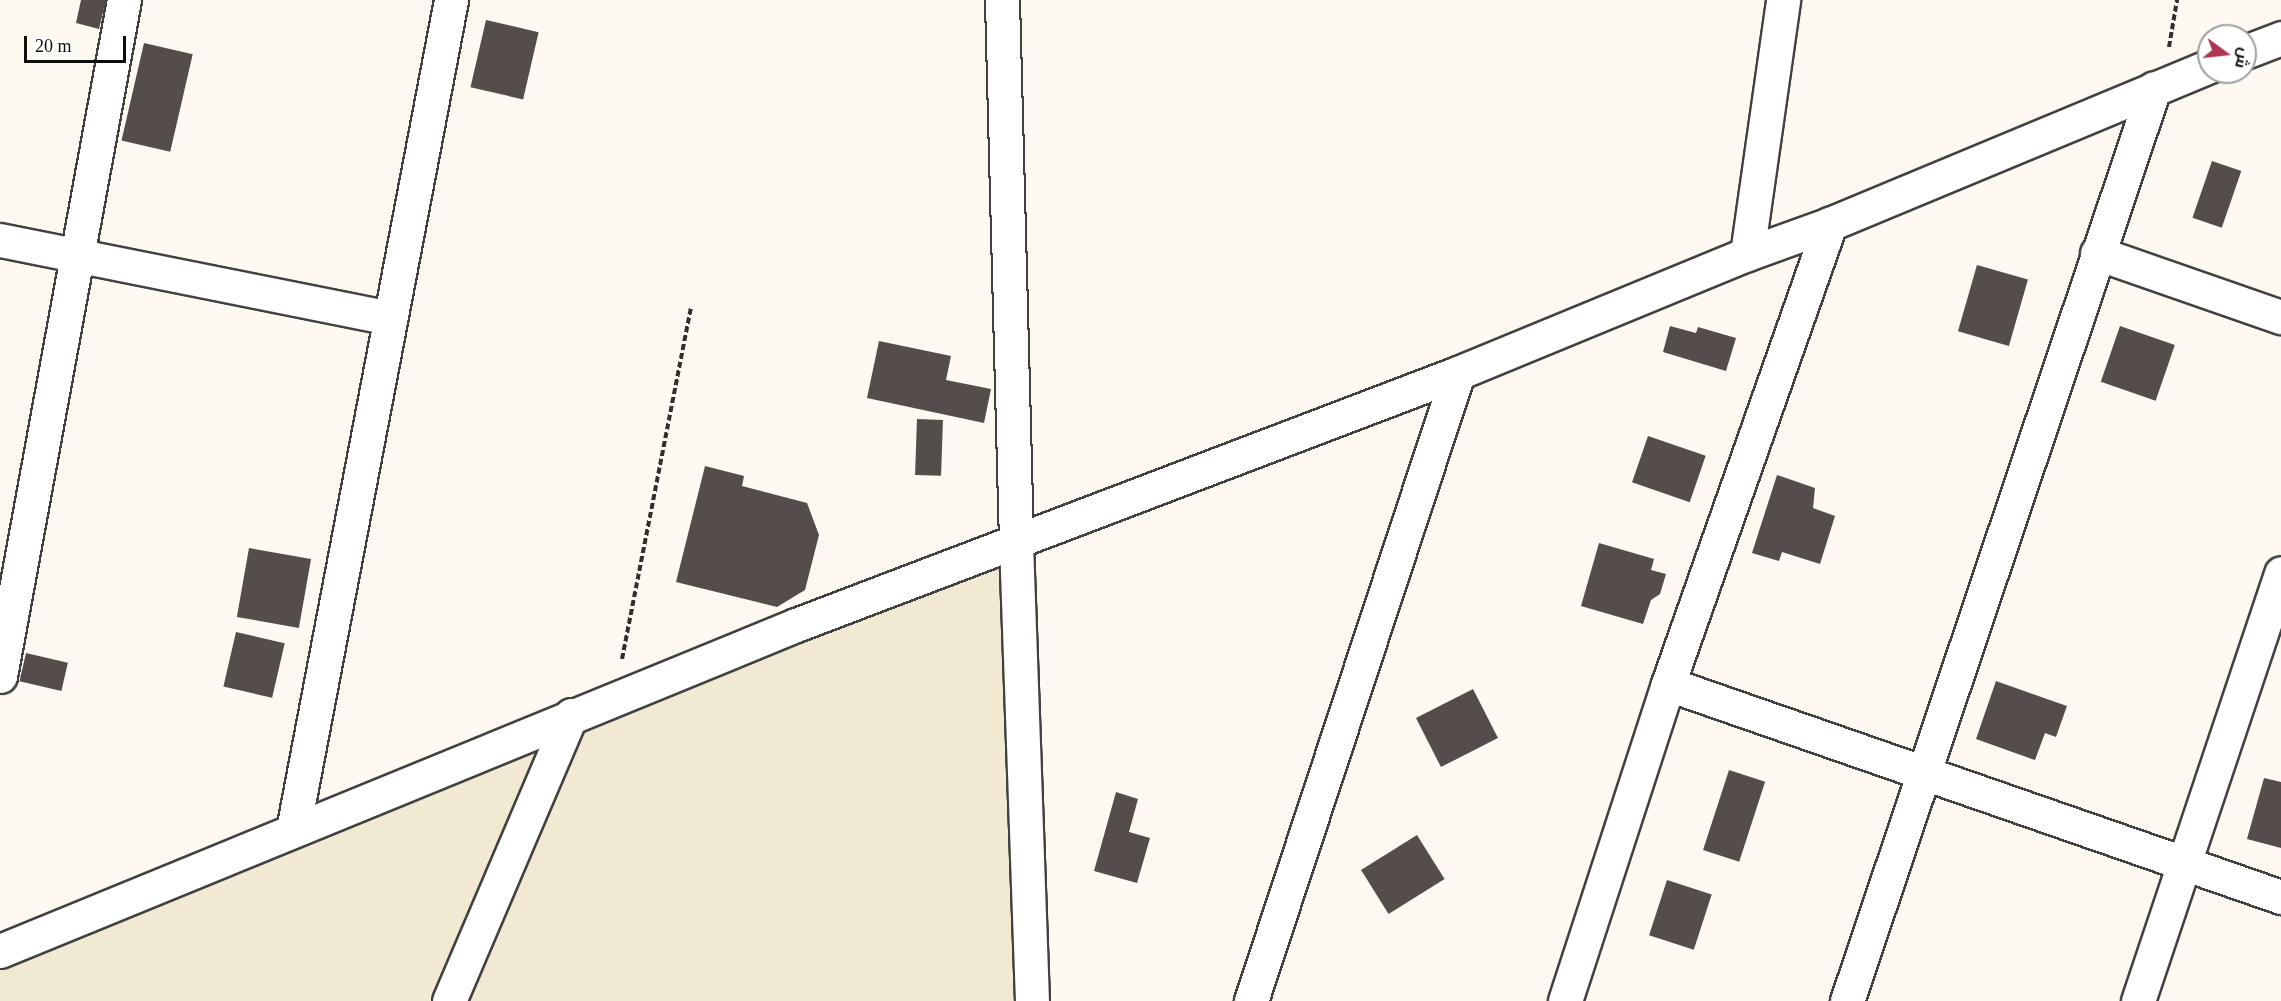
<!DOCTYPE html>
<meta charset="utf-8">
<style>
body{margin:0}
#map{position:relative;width:2281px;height:1001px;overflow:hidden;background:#fdf8f0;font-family:"Times New Roman",Cairo,serif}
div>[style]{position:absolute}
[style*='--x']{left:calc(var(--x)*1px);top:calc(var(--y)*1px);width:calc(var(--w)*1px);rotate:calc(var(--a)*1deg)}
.farmland>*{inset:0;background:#f1e9d2}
.building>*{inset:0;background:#554d4b;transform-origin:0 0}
.path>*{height:4px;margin-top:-2px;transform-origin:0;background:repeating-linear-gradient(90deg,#303030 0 6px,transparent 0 9px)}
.roads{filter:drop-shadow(2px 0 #414141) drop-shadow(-2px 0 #414141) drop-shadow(0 2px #414141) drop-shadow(0 -2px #414141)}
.minor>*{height:33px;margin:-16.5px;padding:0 16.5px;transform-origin:16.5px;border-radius:16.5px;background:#fff}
span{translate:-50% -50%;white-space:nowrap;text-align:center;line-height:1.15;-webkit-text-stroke:6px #fff;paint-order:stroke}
.north{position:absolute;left:2197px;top:24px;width:60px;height:60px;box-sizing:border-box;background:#fff;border:2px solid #9f9f9f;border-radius:50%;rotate:105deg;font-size:16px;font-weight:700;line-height:24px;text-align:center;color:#0e0e0e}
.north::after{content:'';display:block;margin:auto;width:21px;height:27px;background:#ae3550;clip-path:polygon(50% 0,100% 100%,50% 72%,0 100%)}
.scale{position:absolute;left:24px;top:36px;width:102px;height:27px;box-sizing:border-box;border:3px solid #0e0e0e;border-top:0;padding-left:8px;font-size:18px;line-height:21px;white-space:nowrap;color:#0e0e0e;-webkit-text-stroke:4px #fff;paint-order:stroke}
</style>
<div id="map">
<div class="farmland">
<div style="clip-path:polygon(1016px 543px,1050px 1001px,0 1001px,0 950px)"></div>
</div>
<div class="building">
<div style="clip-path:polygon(81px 0,106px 0,99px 29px,76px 23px)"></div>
<div style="left:486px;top:20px;width:54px;height:69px;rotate:13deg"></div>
<div style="left:144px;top:43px;width:50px;height:100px;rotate:13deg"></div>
<div style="left:2212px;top:161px;width:31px;height:60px;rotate:19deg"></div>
<div style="left:1977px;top:265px;width:53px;height:69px;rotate:16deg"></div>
<div style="clip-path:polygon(1670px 326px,1696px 333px,1698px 327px,1736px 338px,1726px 371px,1663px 352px)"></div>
<div style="left:2120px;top:326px;width:58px;height:59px;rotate:19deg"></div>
<div style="clip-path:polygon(879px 341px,951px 356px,946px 380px,991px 389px,984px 423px,867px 398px)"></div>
<div style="left:917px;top:419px;width:26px;height:56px;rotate:2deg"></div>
<div style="left:1648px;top:436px;width:61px;height:49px;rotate:19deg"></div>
<div style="clip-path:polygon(705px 466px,744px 476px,742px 486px,807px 503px,819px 535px,805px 590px,777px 607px,676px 582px)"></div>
<div style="clip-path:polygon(1777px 475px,1815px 488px,1813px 508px,1835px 516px,1820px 564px,1782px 552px,1779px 561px,1752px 553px)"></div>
<div style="clip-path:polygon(1599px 543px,1654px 559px,1651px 570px,1666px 574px,1660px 594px,1651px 600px,1643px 624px,1581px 606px)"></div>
<div style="left:249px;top:548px;width:63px;height:70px;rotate:10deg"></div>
<div style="left:236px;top:632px;width:50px;height:56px;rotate:13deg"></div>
<div style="left:26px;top:653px;width:43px;height:29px;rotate:13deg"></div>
<div style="clip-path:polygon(1996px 681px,2067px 706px,2056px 737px,2045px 733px,2035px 760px,1976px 739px)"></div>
<div style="left:1473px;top:689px;width:55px;height:64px;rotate:63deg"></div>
<div style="left:1729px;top:770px;width:38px;height:84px;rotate:18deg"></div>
<div style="clip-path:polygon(2264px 778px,2281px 782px,2281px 848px,2247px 839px)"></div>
<div style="clip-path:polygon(1116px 792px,1138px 799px,1129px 832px,1150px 838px,1137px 883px,1094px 871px)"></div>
<div style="left:1417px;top:835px;width:52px;height:66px;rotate:58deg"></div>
<div style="left:1667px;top:880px;width:47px;height:58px;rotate:18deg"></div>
</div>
<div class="path">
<div style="--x:2169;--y:47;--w:48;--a:-80.3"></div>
<div style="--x:622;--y:659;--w:358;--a:-78.9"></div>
</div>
<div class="roads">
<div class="minor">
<div style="--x:1002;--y:0;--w:543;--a:88.52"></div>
<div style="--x:1016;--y:543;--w:458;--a:88"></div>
<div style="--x:2245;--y:52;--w:39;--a:-21"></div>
<div style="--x:0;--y:240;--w:398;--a:11.3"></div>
<div style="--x:2097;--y:253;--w:195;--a:19.2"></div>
<div style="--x:1747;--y:254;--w:257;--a:-81.9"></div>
<div style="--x:0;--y:676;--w:687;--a:-79.61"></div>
<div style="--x:1668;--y:684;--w:649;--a:19.16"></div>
<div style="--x:293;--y:830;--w:845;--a:-79.22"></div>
<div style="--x:0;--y:951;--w:860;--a:-22.27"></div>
<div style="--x:796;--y:625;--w:708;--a:-20.84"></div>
<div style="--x:1458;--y:373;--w:313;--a:-22.4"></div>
<div style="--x:1747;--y:254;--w:88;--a:-19.9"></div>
<div style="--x:1830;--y:224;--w:411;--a:-22.6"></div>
<div style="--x:449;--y:1001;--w:311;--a:-66.9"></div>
<div style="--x:1251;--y:1001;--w:661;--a:-71.76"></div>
<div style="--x:1565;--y:1001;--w:333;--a:-72"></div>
<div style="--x:1668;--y:684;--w:488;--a:-70.6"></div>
<div style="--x:1847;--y:1001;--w:963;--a:-71.41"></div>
<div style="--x:2138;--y:1001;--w:451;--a:-71.5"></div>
</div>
</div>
<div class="north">ش</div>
<div class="scale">20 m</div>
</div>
